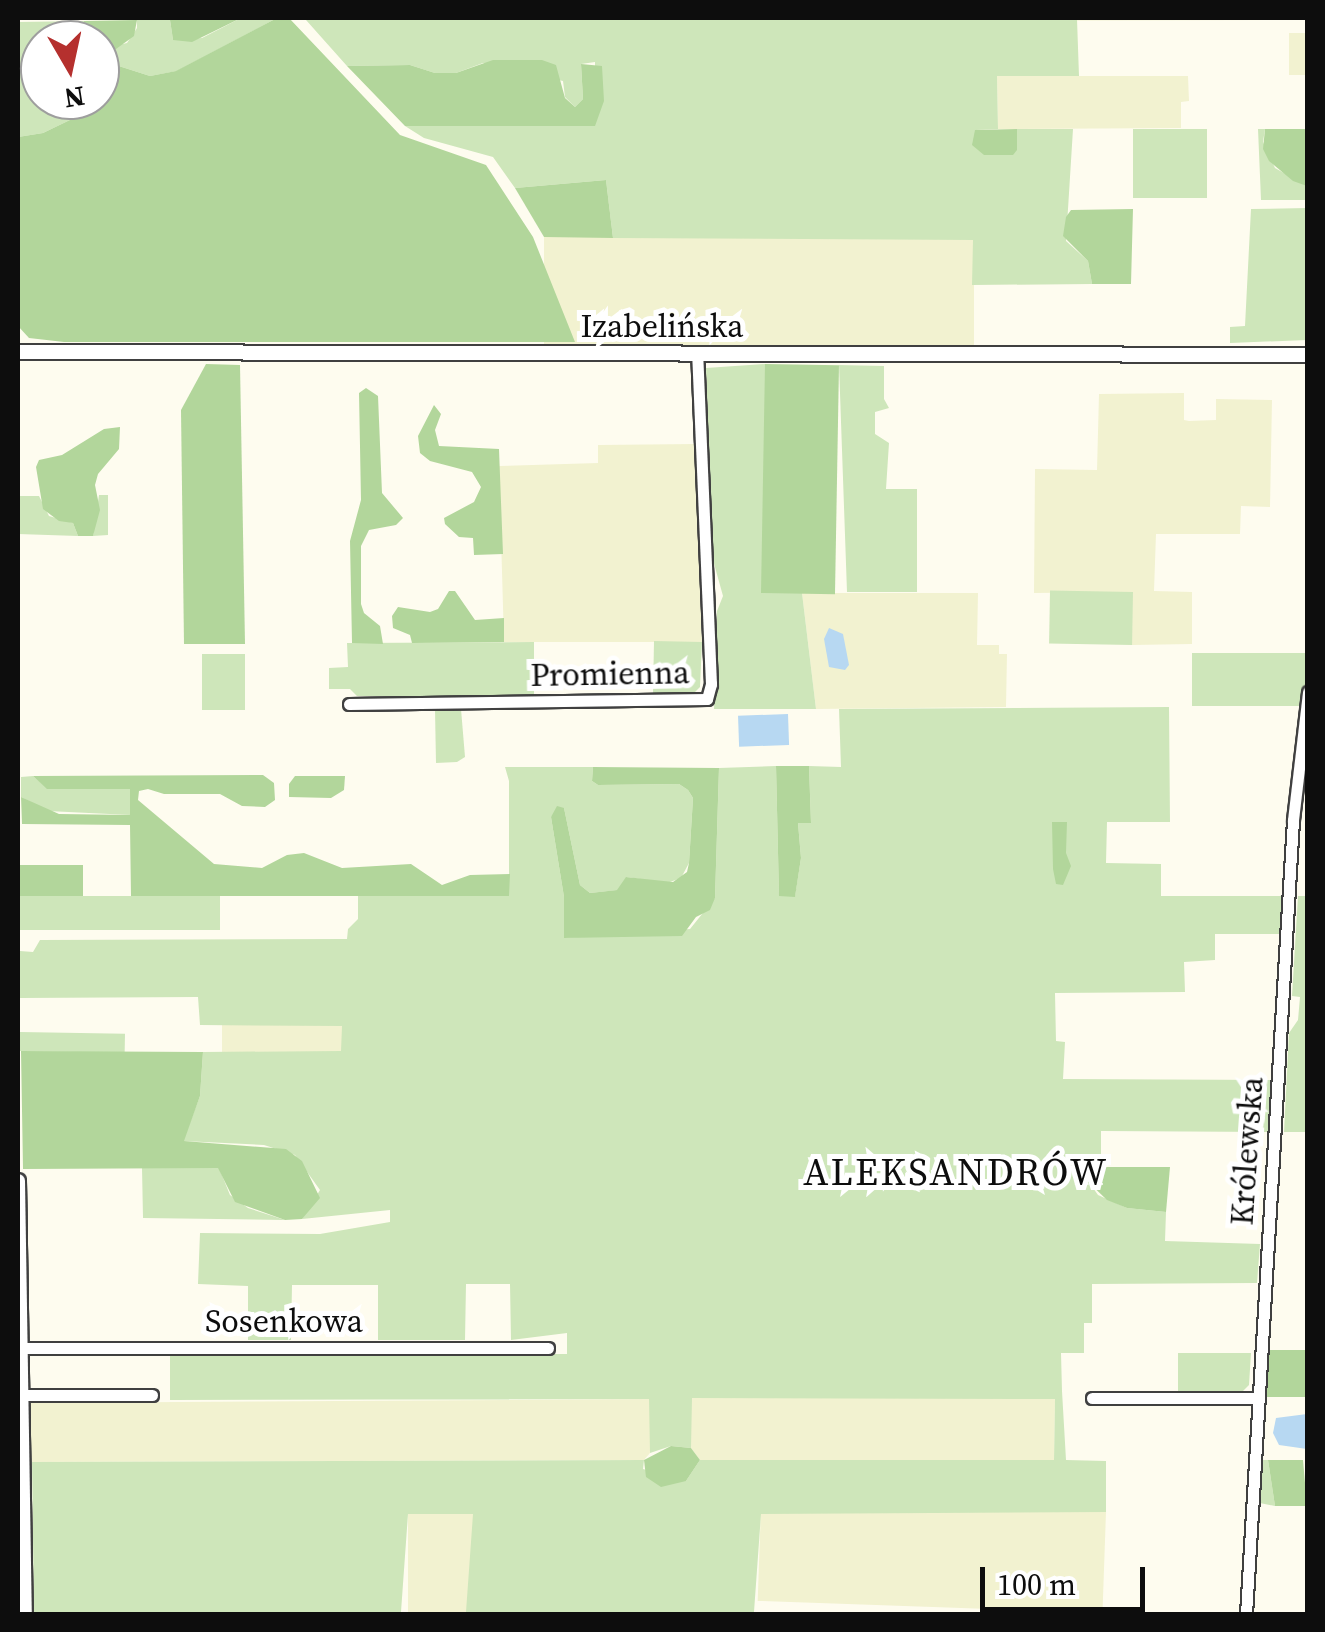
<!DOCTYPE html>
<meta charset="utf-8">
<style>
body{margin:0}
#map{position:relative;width:1325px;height:1632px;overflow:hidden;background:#fefcef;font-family:"Source Serif 4",serif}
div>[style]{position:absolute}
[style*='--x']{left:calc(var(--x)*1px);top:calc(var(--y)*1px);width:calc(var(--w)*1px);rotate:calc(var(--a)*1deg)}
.farmland>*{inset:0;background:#f2f2d0;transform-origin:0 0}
.green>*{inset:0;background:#cee6ba;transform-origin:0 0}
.forest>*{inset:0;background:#b2d69b;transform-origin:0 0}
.water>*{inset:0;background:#b7d8f2;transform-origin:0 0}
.roads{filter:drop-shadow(2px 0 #404040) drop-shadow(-2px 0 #404040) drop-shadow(0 2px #404040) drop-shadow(0 -2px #404040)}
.minor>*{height:11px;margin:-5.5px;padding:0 5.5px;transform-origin:5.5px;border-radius:5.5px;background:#fff}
.tertiary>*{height:14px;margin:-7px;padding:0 7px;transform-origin:7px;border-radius:7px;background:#fff}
span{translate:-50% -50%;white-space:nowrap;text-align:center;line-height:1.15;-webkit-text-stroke:10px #fff;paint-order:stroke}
.street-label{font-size:32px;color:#0d0d0d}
.quarter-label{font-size:38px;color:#0d0d0d;letter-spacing:2.5px}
.frame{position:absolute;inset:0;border:20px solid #0d0d0d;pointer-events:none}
.north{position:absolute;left:20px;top:20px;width:100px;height:100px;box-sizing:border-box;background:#fff;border:2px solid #9e9e9e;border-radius:50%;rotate:171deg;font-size:28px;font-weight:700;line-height:40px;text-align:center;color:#0d0d0d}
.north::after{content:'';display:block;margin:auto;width:35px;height:45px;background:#b5302e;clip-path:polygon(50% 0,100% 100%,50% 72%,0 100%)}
.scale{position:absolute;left:980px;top:1567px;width:165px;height:45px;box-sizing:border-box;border:5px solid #0d0d0d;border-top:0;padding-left:12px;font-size:30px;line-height:35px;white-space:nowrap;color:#0d0d0d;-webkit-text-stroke:8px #fff;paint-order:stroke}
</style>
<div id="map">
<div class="farmland">
<div style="clip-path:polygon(856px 18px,1307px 18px,1308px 20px,856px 21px)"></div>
<div style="left:1289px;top:33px;width:18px;height:42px"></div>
<div style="clip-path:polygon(997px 76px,1188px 76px,1189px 101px,1181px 102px,1181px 128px,998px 129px)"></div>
<div style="left:544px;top:237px;width:430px;height:113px"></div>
<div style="clip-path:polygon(1184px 393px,1184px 420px,1189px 421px,1216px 420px,1216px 399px,1272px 400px,1270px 507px,1241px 506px,1240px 534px,1156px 534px,1154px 591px,1192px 592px,1192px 644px,1132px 645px,1132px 592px,1034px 593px,1035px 469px,1097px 470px,1099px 394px)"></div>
<div style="clip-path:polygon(695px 444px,702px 642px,504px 642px,499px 466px,598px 463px,598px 445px)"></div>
<div style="clip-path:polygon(802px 593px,978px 593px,977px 645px,999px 645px,999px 654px,1007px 654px,1006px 707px,816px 709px)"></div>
<div style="left:222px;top:1025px;width:120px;height:27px"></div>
<div style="clip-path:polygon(691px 1398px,1055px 1398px,1054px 1460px,700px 1460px,691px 1448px)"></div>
<div style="clip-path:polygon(650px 1399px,650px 1453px,644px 1460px,29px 1462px,28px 1403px)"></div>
<div style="left:1106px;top:1512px;width:101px;height:345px;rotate:92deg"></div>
<div style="left:408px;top:1514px;width:65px;height:99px"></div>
</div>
<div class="green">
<div style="clip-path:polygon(241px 18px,277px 18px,177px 71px,150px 76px,100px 60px,100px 49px,127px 43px,137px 28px,137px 20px,170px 20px,173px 40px,202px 38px)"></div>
<div style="clip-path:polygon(554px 18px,1077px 19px,1079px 76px,997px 76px,998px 129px,976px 130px,1017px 150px,1017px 129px,1073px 129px,1066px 241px,1088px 261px,1092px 284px,972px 285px,973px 240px,613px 238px,606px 180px,515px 188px,493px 157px,424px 138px,405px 126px,595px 126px,595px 62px,581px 64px,583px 99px,575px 107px,565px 97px,563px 81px,483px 63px,456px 73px,435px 73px,410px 65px,347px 66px,306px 20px)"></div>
<div style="clip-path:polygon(84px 21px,82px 40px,40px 40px,40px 100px,76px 103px,74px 118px,43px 133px,18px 137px,18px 22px)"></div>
<div style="left:1133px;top:129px;width:74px;height:69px"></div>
<div style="clip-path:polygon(1258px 129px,1265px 129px,1263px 142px,1275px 168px,1307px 186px,1307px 200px,1261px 200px)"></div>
<div style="clip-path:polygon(1307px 208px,1307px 340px,1230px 343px,1230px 327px,1245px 326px,1251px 209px)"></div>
<div style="clip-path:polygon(765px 364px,772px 593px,802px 593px,816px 709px,714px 709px,717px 611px,723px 596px,713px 560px,706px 368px)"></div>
<div style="clip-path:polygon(839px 365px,884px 366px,884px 399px,889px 408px,875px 412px,875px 434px,889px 443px,886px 489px,917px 489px,917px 592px,847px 592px)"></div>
<div style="clip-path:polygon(99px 495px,108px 495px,108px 535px,93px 536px)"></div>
<div style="clip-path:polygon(18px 496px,39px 496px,49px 516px,73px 523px,78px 536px,18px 534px)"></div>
<div style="left:1133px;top:592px;width:53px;height:83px;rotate:91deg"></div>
<div style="clip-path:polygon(654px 641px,702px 642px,700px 687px,692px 695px,653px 695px)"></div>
<div style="clip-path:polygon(534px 642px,534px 696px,357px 696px,350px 689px,329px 689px,329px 668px,348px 667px,347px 643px)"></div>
<div style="left:1192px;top:653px;width:113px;height:53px"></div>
<div style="left:202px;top:654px;width:43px;height:56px"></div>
<div style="clip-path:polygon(evenodd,1169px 707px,1170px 822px,1107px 822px,1106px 863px,1161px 864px,1161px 896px,1281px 896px,1281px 934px,1215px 934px,1215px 960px,1184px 962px,1185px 992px,1055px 993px,1056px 1041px,1065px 1042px,1063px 1079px,1273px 1080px,1269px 1132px,1101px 1131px,1101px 1167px,1079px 1168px,1098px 1195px,1127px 1208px,1166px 1212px,1165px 1241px,1260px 1244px,1257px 1283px,1092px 1284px,1092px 1323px,1084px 1323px,1084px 1353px,1061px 1353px,1062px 1391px,1066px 1460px,1106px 1461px,1106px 1512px,761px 1514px,754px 1612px,804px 1614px,34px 1614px,32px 1462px,644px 1460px,643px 1469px,686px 1481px,700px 1460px,1054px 1460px,1055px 1399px,692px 1398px,691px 1448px,671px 1446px,650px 1453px,649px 1399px,170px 1400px,170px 1354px,567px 1354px,567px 1333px,511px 1340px,510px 1284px,466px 1284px,465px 1340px,378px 1340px,378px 1285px,292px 1285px,291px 1340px,248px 1340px,248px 1286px,198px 1284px,200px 1233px,320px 1234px,390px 1222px,390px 1210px,302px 1219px,320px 1190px,295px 1155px,264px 1145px,183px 1141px,200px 1096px,203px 1052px,341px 1051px,342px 1026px,200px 1025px,198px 997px,20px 998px,20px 951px,33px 952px,40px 940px,347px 939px,348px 929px,358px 919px,358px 896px,509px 896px,509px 781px,505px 767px,593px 767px,592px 781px,598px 785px,679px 784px,688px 790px,693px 798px,689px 863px,681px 878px,667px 883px,627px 877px,618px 890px,590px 893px,580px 885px,564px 808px,551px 817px,564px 897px,564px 938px,690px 929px,715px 898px,719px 768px,776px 766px,779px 895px,795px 896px,801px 858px,798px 823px,811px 823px,809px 766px,841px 767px,839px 709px,1169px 707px,408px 1514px,473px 1514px,466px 1612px,401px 1612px,408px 1514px)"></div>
<div style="clip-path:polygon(461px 709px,465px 757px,457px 762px,436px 763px,435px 710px)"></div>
<div style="clip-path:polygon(33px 776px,48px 789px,130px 789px,130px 815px,48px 811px,21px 797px,21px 777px)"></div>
<div style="left:19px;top:896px;width:201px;height:34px"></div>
<div style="clip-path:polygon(1298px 896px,1307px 896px,1307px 1132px,1284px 1132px,1289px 1033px,1298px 1020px,1300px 997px,1292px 996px)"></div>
<div style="left:20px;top:1032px;width:105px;height:19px;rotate:1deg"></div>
<div style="clip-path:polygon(142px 1168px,219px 1168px,230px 1195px,248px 1208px,285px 1220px,143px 1218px)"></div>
<div style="clip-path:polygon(1178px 1353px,1251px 1353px,1249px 1385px,1243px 1391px,1178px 1391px)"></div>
<div style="clip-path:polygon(1259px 1460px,1268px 1460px,1275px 1506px,1255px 1502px)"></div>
</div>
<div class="forest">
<div style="clip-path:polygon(241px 18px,192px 42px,173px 40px,170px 20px)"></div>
<div style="clip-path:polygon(277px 18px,289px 18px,400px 135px,486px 165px,533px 237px,575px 342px,64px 342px,29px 338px,18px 326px,18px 137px,43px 133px,74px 118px,79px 105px,71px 100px,100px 100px,100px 60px,150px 76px,176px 71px)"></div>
<div style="clip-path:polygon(137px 20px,134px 36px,116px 49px,100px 49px,100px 40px,81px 38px,84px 21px)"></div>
<div style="clip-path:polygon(493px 60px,542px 60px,556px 65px,565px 98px,575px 107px,583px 99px,581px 64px,602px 66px,604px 101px,595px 126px,405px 126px,347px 66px,410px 65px,435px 73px,456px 73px)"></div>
<div style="clip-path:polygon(1017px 129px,1017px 150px,1013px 155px,984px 155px,972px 145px,975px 130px)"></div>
<div style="clip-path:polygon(1265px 129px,1307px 129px,1307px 186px,1293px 181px,1269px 161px,1263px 149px)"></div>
<div style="clip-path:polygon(606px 180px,613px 238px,544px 237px,515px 188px)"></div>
<div style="clip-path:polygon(1133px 209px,1131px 284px,1092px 284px,1088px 261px,1063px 236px,1066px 217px,1071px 210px)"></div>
<div style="clip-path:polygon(206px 364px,240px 365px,245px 644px,184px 644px,181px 410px)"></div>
<div style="left:765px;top:364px;width:74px;height:229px;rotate:1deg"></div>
<div style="clip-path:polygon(366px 388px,378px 396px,382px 493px,403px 518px,396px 525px,369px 530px,361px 546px,361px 604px,364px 613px,380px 626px,383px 644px,352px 643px,350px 541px,361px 500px,359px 393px)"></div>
<div style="clip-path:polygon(434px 405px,441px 414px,435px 430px,439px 446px,499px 449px,503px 554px,474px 555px,473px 538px,459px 537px,445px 524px,444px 518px,474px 502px,481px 487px,472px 472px,430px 461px,420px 453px,418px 436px)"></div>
<div style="clip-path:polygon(120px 427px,119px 449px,98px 474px,95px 485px,100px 510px,93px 536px,78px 536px,73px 523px,59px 521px,43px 509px,36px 467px,39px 460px,62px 455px,104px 429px)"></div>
<div style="clip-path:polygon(449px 591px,455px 591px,475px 620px,504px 618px,504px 642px,412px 643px,410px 635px,393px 628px,392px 616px,398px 607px,430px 612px,438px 609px)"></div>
<div style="clip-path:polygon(776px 766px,809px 766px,811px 823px,798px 823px,801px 858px,795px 897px,779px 896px)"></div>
<div style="clip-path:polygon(593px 767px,719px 768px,715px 898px,710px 910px,696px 917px,682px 936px,564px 938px,564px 897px,551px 817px,557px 806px,564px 808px,580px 885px,590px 893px,617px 890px,626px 877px,673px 882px,687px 872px,689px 863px,693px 798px,688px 790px,679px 784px,598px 785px,592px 781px)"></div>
<div style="clip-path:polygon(263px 775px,274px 783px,275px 800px,265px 807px,242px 806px,220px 794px,164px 794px,148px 789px,139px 791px,138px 800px,214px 864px,262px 868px,287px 855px,304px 853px,342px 868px,411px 864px,442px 885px,470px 875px,510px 874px,509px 896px,131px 896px,130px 825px,22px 824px,21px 797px,59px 814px,130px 815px,130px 789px,47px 789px,33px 776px)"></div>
<div style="clip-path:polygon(295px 776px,345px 776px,344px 790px,331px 798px,289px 797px,289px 784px)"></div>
<div style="clip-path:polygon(1052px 822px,1067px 822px,1066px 853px,1071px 866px,1063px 885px,1056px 884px,1053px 869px)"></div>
<div style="left:83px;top:865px;width:31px;height:64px;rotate:90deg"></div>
<div style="clip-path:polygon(21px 1051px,203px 1052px,200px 1096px,184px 1141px,286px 1149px,302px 1161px,320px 1198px,302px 1219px,285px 1220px,235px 1202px,218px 1168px,23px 1169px)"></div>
<div style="clip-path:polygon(1079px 1167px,1170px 1167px,1166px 1212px,1127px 1208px,1107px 1200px,1083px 1177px)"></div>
<div style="left:1266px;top:1350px;width:41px;height:47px"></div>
<div style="clip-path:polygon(671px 1446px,691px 1448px,700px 1460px,686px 1481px,661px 1487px,646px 1477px,644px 1460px)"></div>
<div style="clip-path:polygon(1268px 1460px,1303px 1460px,1307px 1506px,1275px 1506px)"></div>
</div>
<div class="water">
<div style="clip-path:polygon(829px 628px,843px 634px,849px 665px,845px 670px,829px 667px,824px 639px)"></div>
<div style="left:788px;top:714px;width:31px;height:50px;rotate:88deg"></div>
<div style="clip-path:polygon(1307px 1414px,1307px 1449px,1279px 1445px,1273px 1433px,1276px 1418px)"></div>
</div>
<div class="roads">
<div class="minor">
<div style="--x:349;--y:704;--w:358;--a:-0.8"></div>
<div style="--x:707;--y:699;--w:16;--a:-75"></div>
<div style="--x:711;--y:684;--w:330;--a:-92.4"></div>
<div style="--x:20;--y:1348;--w:528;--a:0"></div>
<div style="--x:21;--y:1395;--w:131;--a:0"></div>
<div style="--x:1092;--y:1398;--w:165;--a:0"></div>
<div style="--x:1246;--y:1614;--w:795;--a:-86.61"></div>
<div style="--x:1293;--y:820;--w:129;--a:-83.3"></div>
</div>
<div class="tertiary">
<div style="--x:18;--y:352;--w:1290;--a:0.13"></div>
<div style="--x:18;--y:1181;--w:433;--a:89.1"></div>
</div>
</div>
<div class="street-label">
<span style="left:662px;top:326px">Izabelińska</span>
<span style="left:610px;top:674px;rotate:-1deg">Promienna</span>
<span style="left:1247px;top:1151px;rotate:-86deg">Królewska</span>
<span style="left:284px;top:1321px">Sosenkowa</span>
</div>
<div class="quarter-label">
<span style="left:956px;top:1173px">ALEKSANDRÓW</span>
</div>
<div class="frame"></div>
<div class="north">N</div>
<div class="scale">100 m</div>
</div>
